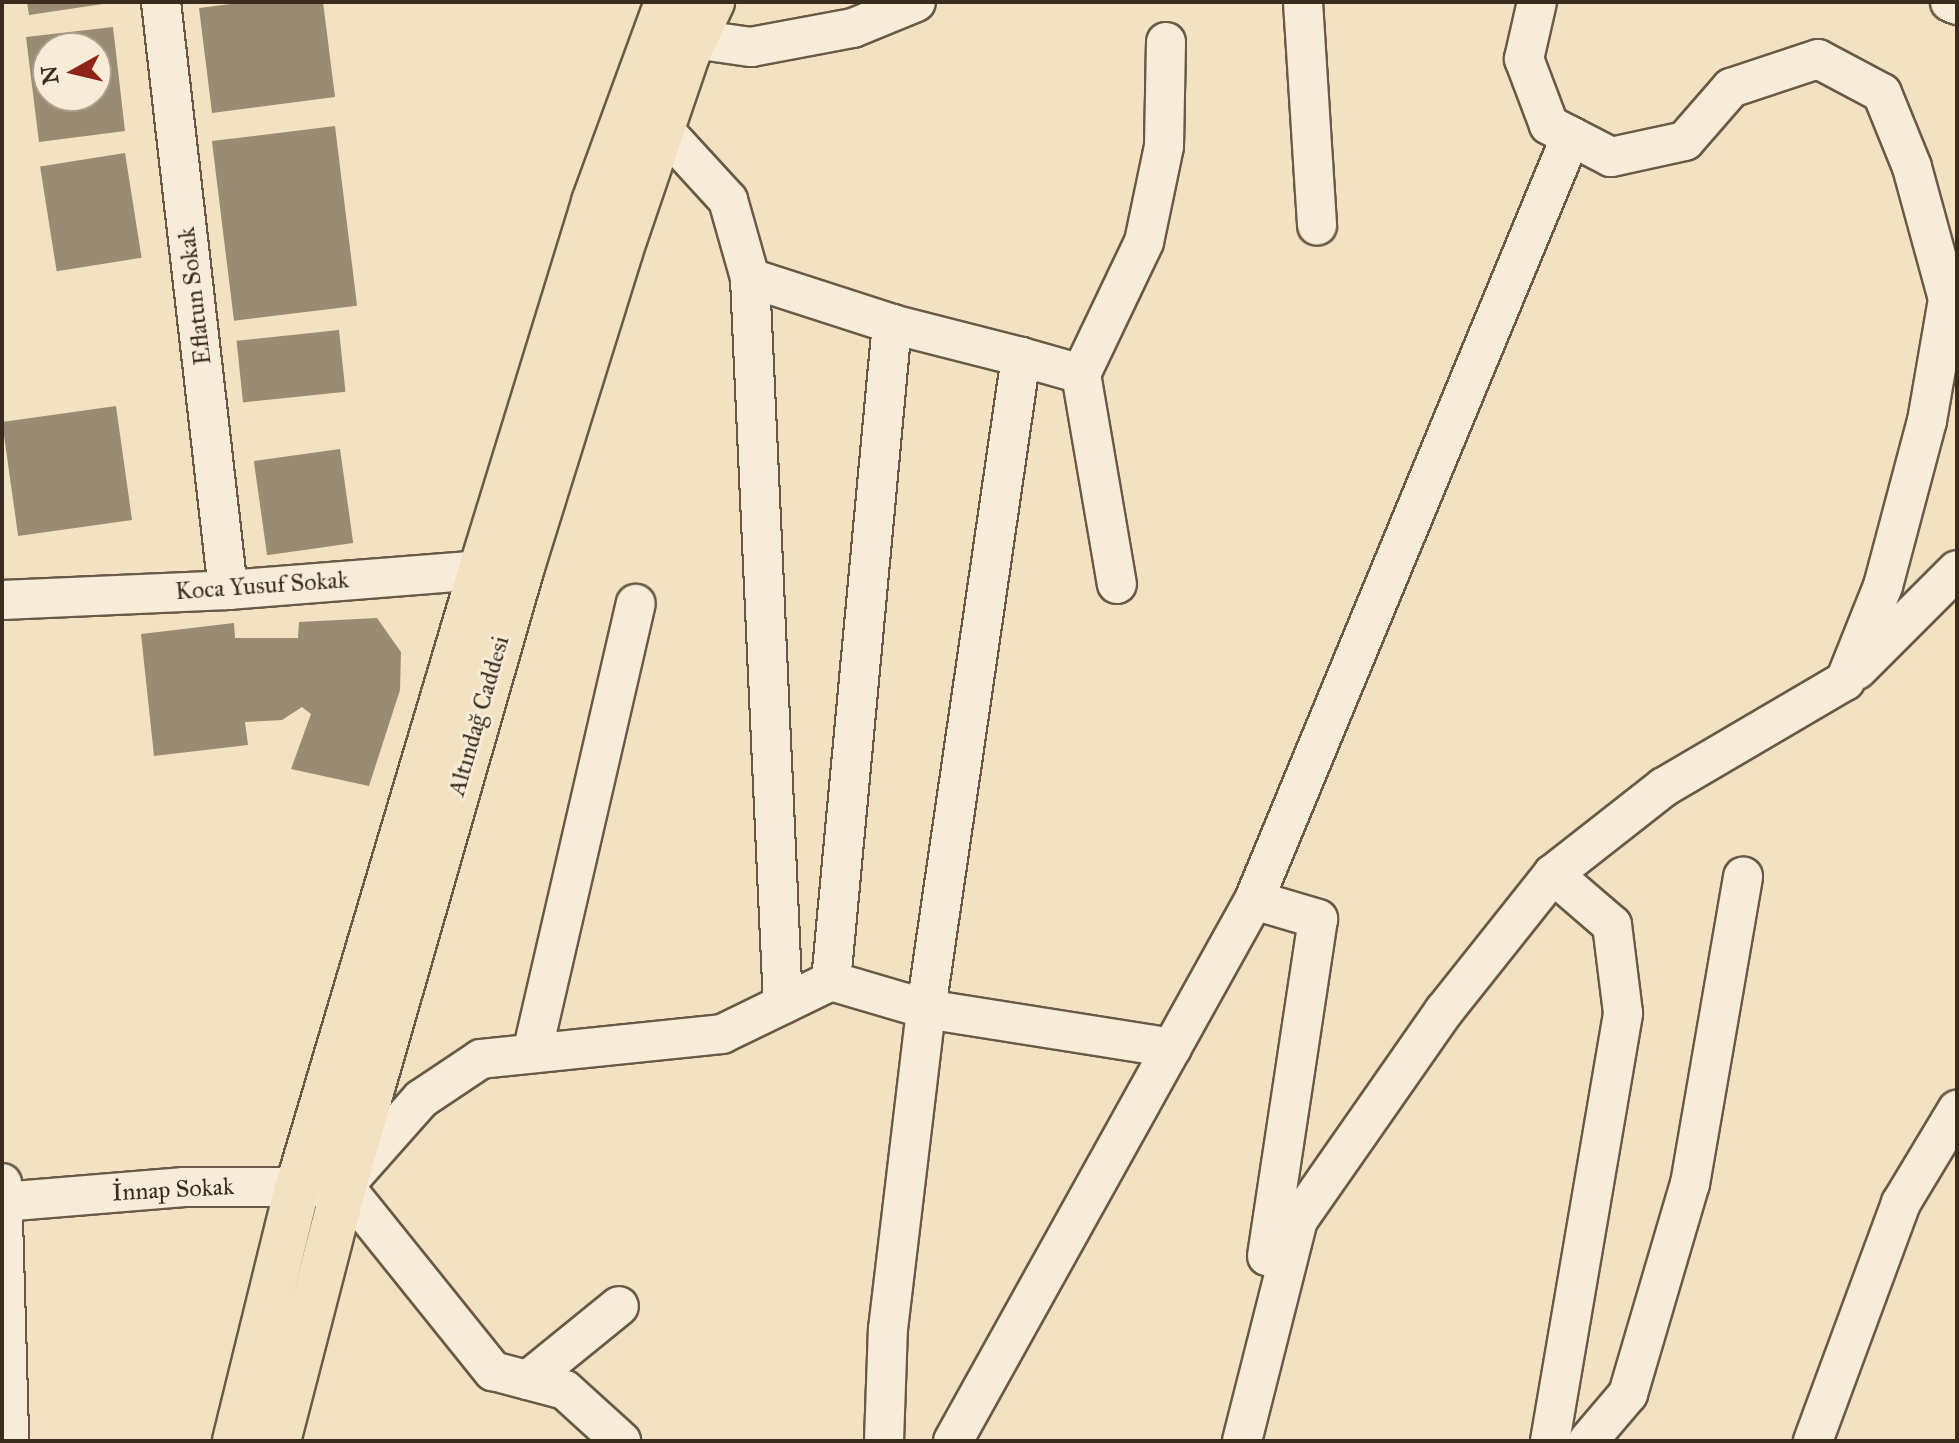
<!DOCTYPE html>
<meta charset="utf-8">
<style>
body{margin:0}
#map{position:relative;width:1959px;height:1443px;overflow:hidden;background:#f3e2c1;font-family:"IM FELL Great Primer",serif}
div>[style]{position:absolute}
[style*='--x']{left:calc(var(--x)*1px);top:calc(var(--y)*1px);width:calc(var(--w)*1px);rotate:calc(var(--a)*1deg)}
.building>*{inset:0;background:#9a8b73;transform-origin:0 0}
.roads{filter:drop-shadow(2px 0 #685a47) drop-shadow(-2px 0 #685a47) drop-shadow(0 2px #685a47) drop-shadow(0 -2px #685a47)}
.minor>*{height:38px;margin:-19px;padding:0 19px;transform-origin:19px;border-radius:19px;background:#f7ecd7}
.major>*{height:44px;margin:-22px;padding:0 22px;transform-origin:22px;border-radius:22px;background:#f3e2c1}
span{translate:-50% -50%;white-space:nowrap;text-align:center;line-height:1.15;-webkit-text-stroke:6px #f7ecd7;paint-order:stroke}
.street-label{font-size:24px;color:#392c1e}
.frame{position:absolute;inset:0;border:4px solid #392c1e;pointer-events:none}
.north{position:absolute;left:32px;top:32px;width:80px;height:80px;box-sizing:border-box;background:#f7ecd7;border:2px solid #ab9f8d;border-radius:50%;rotate:262deg;font-size:22px;font-weight:700;line-height:32px;text-align:center;color:#392c1e}
.north::after{content:'';display:block;margin:auto;width:28px;height:36px;background:#8f2418;clip-path:polygon(50% 0,100% 100%,50% 72%,0 100%)}
</style>
<div id="map">
<div class="building">
<div style="clip-path:polygon(27px 2px,103px 2px,103px 4px,29px 15px)"></div>
<div style="clip-path:polygon(246px 2px,323px 2px,335px 97px,212px 113px,199px 8px)"></div>
<div style="clip-path:polygon(evenodd,113px 27px,125px 131px,39px 142px,26px 37px,113px 27px,48px 48px,96px 48px,96px 96px,48px 96px,48px 48px)"></div>
<div style="left:335px;top:126px;width:181px;height:124px;rotate:83deg"></div>
<div style="left:125px;top:153px;width:106px;height:86px;rotate:81deg"></div>
<div style="left:339px;top:330px;width:62px;height:103px;rotate:84deg"></div>
<div style="left:116px;top:406px;width:115px;height:115px;rotate:82deg"></div>
<div style="left:340px;top:449px;width:95px;height:87px;rotate:82deg"></div>
<div style="clip-path:polygon(377px 618px,401px 652px,400px 690px,369px 786px,291px 769px,311px 714px,302px 707px,282px 720px,245px 722px,248px 745px,154px 756px,141px 634px,234px 623px,235px 638px,298px 638px,299px 622px)"></div>
</div>
<div class="roads">
<div class="minor">
<div style="--x:161;--y:2;--w:592;--a:83.5"></div>
<div style="--x:1303;--y:2;--w:224;--a:86.4"></div>
<div style="--x:1950;--y:2;--w:8;--a:23"></div>
<div style="--x:694;--y:39;--w:58;--a:8"></div>
<div style="--x:751;--y:47;--w:104;--a:-10.6"></div>
<div style="--x:853;--y:28;--w:68;--a:-22.4"></div>
<div style="--x:662;--y:128;--w:98;--a:47.5"></div>
<div style="--x:728;--y:200;--w:81;--a:74.2"></div>
<div style="--x:750;--y:278;--w:727;--a:87.4"></div>
<div style="--x:750;--y:278;--w:149;--a:17.9"></div>
<div style="--x:892;--y:324;--w:660;--a:95.3"></div>
<div style="--x:1021;--y:357;--w:62;--a:15.8"></div>
<div style="--x:1081;--y:374;--w:213;--a:80.3"></div>
<div style="--x:1081;--y:374;--w:146;--a:-64.5"></div>
<div style="--x:1144;--y:242;--w:98;--a:-78.2"></div>
<div style="--x:1164;--y:146;--w:104;--a:-88.9"></div>
<div style="--x:2;--y:600;--w:226;--a:-2.5"></div>
<div style="--x:228;--y:590;--w:283;--a:-4.5"></div>
<div style="--x:1857;--y:670;--w:141;--a:-45"></div>
<div style="--x:1254;--y:900;--w:67;--a:16.5"></div>
<div style="--x:1318;--y:919;--w:341;--a:98.6"></div>
<div style="--x:532;--y:1053;--w:461;--a:-77"></div>
<div style="--x:2;--y:1183;--w:258;--a:88.4"></div>
<div style="--x:344;--y:1186;--w:116;--a:-48.5"></div>
<div style="--x:421;--y:1099;--w:72;--a:-33.7"></div>
<div style="--x:481;--y:1059;--w:242;--a:-5.9"></div>
<div style="--x:722;--y:1034;--w:121;--a:-25.9"></div>
<div style="--x:831;--y:981;--w:99;--a:16.4"></div>
<div style="--x:926;--y:1009;--w:659;--a:-81.71"></div>
<div style="--x:1021;--y:357;--w:133;--a:-165.7"></div>
<div style="--x:344;--y:1186;--w:238;--a:51.2"></div>
<div style="--x:493;--y:1371;--w:74;--a:14.8"></div>
<div style="--x:565;--y:1390;--w:76;--a:42.3"></div>
<div style="--x:2;--y:1202;--w:183;--a:-4.7"></div>
<div style="--x:184;--y:1187;--w:142;--a:0"></div>
<div style="--x:528;--y:1380;--w:117;--a:-39.1"></div>
<div style="--x:884;--y:1441;--w:112;--a:-88"></div>
<div style="--x:888;--y:1329;--w:322;--a:-83.2"></div>
<div style="--x:926;--y:1009;--w:249;--a:9"></div>
<div style="--x:953;--y:1441;--w:619;--a:-60.91"></div>
<div style="--x:1254;--y:900;--w:827;--a:-67.47"></div>
<div style="--x:1242;--y:1441;--w:228;--a:-75.8"></div>
<div style="--x:1298;--y:1220;--w:255;--a:-55.1"></div>
<div style="--x:1444;--y:1011;--w:175;--a:-51.5"></div>
<div style="--x:1553;--y:874;--w:141;--a:-38.1"></div>
<div style="--x:1664;--y:787;--w:210;--a:-30.4"></div>
<div style="--x:1845;--y:681;--w:102;--a:-68.2"></div>
<div style="--x:1883;--y:586;--w:171;--a:-75.1"></div>
<div style="--x:1927;--y:421;--w:124;--a:-80.2"></div>
<div style="--x:1948;--y:299;--w:137;--a:-105.3"></div>
<div style="--x:1912;--y:167;--w:80;--a:-112.1"></div>
<div style="--x:1882;--y:93;--w:72;--a:-152"></div>
<div style="--x:1818;--y:59;--w:92;--a:161.6"></div>
<div style="--x:1731;--y:88;--w:70;--a:131"></div>
<div style="--x:1685;--y:141;--w:76;--a:167.8"></div>
<div style="--x:1611;--y:157;--w:70;--a:-152.7"></div>
<div style="--x:1549;--y:125;--w:71;--a:-110.7"></div>
<div style="--x:1524;--y:59;--w:58;--a:-77.2"></div>
<div style="--x:1550;--y:1441;--w:434;--a:-80.3"></div>
<div style="--x:1623;--y:1013;--w:89;--a:-97.1"></div>
<div style="--x:1612;--y:925;--w:78;--a:-139.2"></div>
<div style="--x:1588;--y:1441;--w:62;--a:-49.6"></div>
<div style="--x:1628;--y:1394;--w:219;--a:-73.6"></div>
<div style="--x:1690;--y:1184;--w:312;--a:-80.2"></div>
<div style="--x:1813;--y:1441;--w:254;--a:-69.7"></div>
<div style="--x:1901;--y:1203;--w:109;--a:-58.9"></div>
</div>
<div class="major">
<div style="--x:235;--y:1441;--w:260;--a:-76.2"></div>
<div style="--x:297;--y:1189;--w:646;--a:-73.45"></div>
<div style="--x:481;--y:570;--w:385;--a:-72.9"></div>
<div style="--x:594;--y:202;--w:213;--a:-69.9"></div>
<div style="--x:278;--y:1441;--w:263;--a:-75.5"></div>
<div style="--x:344;--y:1186;--w:644;--a:-73.96"></div>
<div style="--x:522;--y:567;--w:330;--a:-72.7"></div>
<div style="--x:620;--y:252;--w:208;--a:-71.2"></div>
<div style="--x:687;--y:55;--w:59;--a:-64.7"></div>
</div>
</div>
<div class="street-label">
<span style="left:195px;top:296px;rotate:-97deg">Eflatun Sokak</span>
<span style="left:262px;top:586px;rotate:-4deg">Koca Yusuf Sokak</span>
<span style="left:479px;top:716px;rotate:-74deg">Altındağ Caddesi</span>
<span style="left:173px;top:1190px;rotate:-3deg">İnnap Sokak</span>
</div>
<div class="frame"></div>
<div class="north">N</div>
</div>
